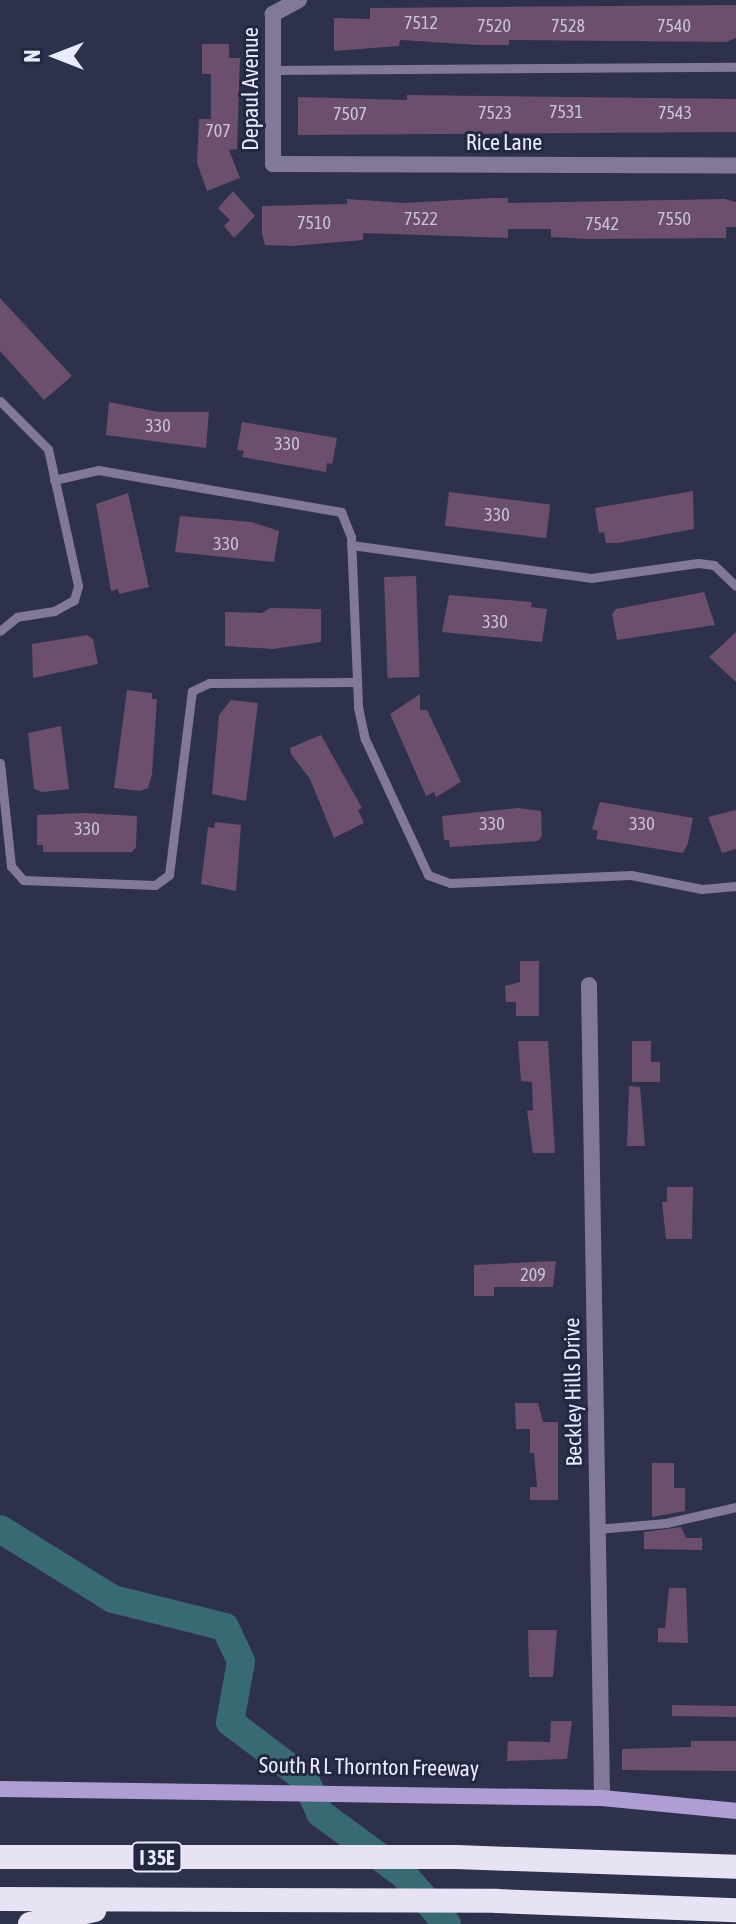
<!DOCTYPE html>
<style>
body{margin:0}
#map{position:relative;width:736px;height:1924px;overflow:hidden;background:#2e314c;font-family:"Asap Condensed",sans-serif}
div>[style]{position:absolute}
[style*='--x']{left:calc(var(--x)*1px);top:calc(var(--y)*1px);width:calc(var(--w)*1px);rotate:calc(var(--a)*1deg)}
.river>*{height:28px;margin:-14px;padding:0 14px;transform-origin:14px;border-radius:14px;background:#376a73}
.building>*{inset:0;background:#6b4f6c;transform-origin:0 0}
.lane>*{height:9px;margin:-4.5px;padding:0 4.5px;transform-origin:4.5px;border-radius:4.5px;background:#82789a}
.street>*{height:16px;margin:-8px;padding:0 8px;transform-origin:8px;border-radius:8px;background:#82789a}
.secondary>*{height:16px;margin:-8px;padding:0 8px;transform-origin:8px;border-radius:8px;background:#ae9ed4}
.highway>*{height:24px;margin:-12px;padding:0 12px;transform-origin:12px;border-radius:12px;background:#e7e3f4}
span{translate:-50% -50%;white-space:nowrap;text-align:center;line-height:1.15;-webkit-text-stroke:6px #242741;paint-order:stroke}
.number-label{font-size:18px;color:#c9c4d8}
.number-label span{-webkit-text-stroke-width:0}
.shield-label span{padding:2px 6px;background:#242741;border:2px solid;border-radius:6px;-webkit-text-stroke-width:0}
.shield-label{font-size:20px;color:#e8ebfc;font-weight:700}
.street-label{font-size:22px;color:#e8ebfc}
.north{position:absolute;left:16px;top:16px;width:80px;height:80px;-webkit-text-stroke:6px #242741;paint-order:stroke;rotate:270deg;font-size:22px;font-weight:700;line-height:32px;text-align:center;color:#e8ebfc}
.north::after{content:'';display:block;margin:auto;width:28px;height:36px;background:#e8ebfc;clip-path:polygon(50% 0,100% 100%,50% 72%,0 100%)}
</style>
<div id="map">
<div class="river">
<div style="--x:0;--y:1529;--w:133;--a:31.8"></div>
<div style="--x:113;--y:1599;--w:115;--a:14"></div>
<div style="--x:225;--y:1627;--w:38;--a:65"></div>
<div style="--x:241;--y:1662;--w:61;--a:100.4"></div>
<div style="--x:230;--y:1722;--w:94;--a:37.2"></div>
<div style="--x:305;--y:1779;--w:37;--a:66"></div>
<div style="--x:320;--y:1813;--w:104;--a:36.4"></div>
<div style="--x:404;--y:1875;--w:65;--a:48.7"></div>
</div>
<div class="building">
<div style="clip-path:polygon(736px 5px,736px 38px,726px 42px,509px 40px,509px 45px,479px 45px,400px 40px,399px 46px,334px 51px,334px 18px,370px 19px,370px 8px)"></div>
<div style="clip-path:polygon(202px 44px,229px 44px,229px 58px,240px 58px,237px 149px,229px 150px,240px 178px,207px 191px,197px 163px,199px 119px,211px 119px,211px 74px,202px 74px)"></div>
<div style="clip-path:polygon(407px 95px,736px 99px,736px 132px,298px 135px,298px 97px,407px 100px)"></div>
<div style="clip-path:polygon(233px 191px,255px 216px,234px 238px,224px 226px,230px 220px,218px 208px)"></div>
<div style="clip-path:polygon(492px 198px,508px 198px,508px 203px,725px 199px,736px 202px,736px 227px,726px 227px,726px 238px,587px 239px,551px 237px,551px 229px,508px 229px,508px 238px,363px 233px,363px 240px,291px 246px,265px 245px,262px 234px,262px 206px,347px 204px,347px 199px,406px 203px)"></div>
<div style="clip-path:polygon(0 298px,72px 376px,44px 400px,0 351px)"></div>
<div style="clip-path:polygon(109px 402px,159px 412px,209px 412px,206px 448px,106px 435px)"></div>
<div style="clip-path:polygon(242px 422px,337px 438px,332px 464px,327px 463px,326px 472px,242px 457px,244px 451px,237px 450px)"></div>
<div style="clip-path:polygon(693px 491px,694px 529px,618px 543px,606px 543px,604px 532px,599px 533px,595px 508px)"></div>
<div style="left:449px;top:492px;width:102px;height:34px;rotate:7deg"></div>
<div style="clip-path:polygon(128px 493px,149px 587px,119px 594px,118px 589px,111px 591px,96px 504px)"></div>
<div style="clip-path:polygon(180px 516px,252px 522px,279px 531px,274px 562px,175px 552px)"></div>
<div style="left:416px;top:576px;width:101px;height:32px;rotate:88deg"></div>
<div style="clip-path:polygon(704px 592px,715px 625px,617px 640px,612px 614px,616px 609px)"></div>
<div style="clip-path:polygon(449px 595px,532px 602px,531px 607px,547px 609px,542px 642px,442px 632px)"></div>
<div style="clip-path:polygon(270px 608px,321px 609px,321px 642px,273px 649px,225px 646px,225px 612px,262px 613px)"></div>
<div style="clip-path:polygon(736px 632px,736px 682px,709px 657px)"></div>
<div style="clip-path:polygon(87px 635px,93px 639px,98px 664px,33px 678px,32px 644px)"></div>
<div style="clip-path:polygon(127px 690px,152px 693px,152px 699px,157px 699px,152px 774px,148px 788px,140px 791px,114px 788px)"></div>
<div style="clip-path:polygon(420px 694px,420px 710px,427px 710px,461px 782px,436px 797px,434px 792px,426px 796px,390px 714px)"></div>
<div style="clip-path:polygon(231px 700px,258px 703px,246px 801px,212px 794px,219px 715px)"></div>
<div style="clip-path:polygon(61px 726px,69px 789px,42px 792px,34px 789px,28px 733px)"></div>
<div style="clip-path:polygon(321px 735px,362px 808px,358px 810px,364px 823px,334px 838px,310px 779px,291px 754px,290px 748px)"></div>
<div style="clip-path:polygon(600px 802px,693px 818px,688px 843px,683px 853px,596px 839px,598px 831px,592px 829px)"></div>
<div style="clip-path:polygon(518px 808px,541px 811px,542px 836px,538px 841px,450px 847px,449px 840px,444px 840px,442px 816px)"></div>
<div style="clip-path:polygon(736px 810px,736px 849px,722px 853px,708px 817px)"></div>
<div style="clip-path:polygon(85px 813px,137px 816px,136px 847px,132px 852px,43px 852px,43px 845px,37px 845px,37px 815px)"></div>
<div style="clip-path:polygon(215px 822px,241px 825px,236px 891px,201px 884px,208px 827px,214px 828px)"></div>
<div style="clip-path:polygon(520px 961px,539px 961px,539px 1016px,516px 1016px,516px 1002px,506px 1002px,505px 986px,520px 982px)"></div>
<div style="clip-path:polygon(518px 1041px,548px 1041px,555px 1153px,533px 1153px,527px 1111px,533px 1110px,532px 1082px,521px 1081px)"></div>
<div style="clip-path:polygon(632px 1041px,651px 1041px,651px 1062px,660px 1062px,660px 1082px,632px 1082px)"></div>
<div style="clip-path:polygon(629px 1086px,640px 1087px,645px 1146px,627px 1146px)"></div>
<div style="clip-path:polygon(667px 1187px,693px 1187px,692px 1239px,666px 1239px,662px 1202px,667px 1202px)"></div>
<div style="clip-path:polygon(556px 1261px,553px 1287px,494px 1287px,494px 1296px,474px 1296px,474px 1265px)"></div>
<div style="clip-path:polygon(515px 1403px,538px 1403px,543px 1422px,558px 1422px,558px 1500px,530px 1500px,530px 1487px,537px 1487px,534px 1453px,530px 1453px,530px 1429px,516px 1429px)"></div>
<div style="clip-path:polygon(652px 1463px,674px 1463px,674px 1488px,685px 1488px,685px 1511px,652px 1517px)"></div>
<div style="clip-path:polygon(681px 1527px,686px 1538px,702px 1538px,702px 1550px,644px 1549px,644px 1532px)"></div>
<div style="clip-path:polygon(669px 1588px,686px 1588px,688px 1643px,658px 1642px,658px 1628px,665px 1628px)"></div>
<div style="clip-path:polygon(528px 1630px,557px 1630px,553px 1677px,529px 1677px)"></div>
<div style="left:672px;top:1705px;width:64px;height:11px;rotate:1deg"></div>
<div style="clip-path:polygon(551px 1721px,572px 1721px,567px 1759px,507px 1761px,508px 1741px,550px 1742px)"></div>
<div style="clip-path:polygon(691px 1741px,736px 1741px,736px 1771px,622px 1770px,622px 1749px,691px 1747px)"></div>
</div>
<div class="lane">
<div style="--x:273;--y:70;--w:463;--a:-0.4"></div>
<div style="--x:0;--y:401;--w:68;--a:45"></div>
<div style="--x:48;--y:449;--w:140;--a:77.6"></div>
<div style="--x:78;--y:586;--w:15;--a:106"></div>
<div style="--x:74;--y:600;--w:23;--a:151"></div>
<div style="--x:54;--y:611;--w:37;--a:171"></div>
<div style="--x:17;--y:617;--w:22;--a:141"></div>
<div style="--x:54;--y:480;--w:45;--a:-12.8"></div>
<div style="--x:98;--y:470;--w:247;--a:9.8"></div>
<div style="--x:341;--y:512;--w:27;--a:68"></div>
<div style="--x:351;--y:537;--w:170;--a:87.6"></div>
<div style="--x:358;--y:707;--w:33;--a:78"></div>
<div style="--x:365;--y:739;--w:150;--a:65.1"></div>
<div style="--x:428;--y:875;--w:23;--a:20"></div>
<div style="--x:450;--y:883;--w:181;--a:-2.5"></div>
<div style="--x:631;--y:875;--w:72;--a:11.2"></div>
<div style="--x:702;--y:889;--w:34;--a:-5"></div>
<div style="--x:351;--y:545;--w:242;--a:7.8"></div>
<div style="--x:591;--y:578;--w:108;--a:-8"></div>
<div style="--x:698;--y:563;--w:16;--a:7"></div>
<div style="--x:714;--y:565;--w:30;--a:44"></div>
<div style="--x:0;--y:763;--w:104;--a:83.9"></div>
<div style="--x:11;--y:866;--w:18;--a:49"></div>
<div style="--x:23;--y:880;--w:132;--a:2.2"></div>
<div style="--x:155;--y:885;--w:17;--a:-36"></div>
<div style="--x:169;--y:875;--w:185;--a:-82.9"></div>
<div style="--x:192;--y:691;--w:19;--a:-25"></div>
<div style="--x:209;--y:683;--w:144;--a:-0.4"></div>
<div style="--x:597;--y:1529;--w:69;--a:-5"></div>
<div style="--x:666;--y:1523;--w:72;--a:-12.9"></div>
</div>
<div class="street">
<div style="--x:299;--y:0;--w:30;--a:152"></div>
<div style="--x:273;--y:14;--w:150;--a:90"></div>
<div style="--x:273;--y:164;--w:463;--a:0.2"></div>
<div style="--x:589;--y:985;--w:813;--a:89.08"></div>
</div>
<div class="secondary">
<div style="--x:0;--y:1789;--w:602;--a:0.86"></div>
<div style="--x:602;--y:1798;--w:135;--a:5.5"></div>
</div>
<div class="highway">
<div style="--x:0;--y:1857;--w:456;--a:0"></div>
<div style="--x:456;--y:1857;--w:280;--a:2"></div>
<div style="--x:0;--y:1899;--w:497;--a:0.2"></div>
<div style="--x:497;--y:1901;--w:239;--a:2.2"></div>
<div style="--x:30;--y:1924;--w:66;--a:-12.3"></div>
</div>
<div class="number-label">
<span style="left:421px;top:23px">7512</span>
<span style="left:494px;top:26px">7520</span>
<span style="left:568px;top:26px">7528</span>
<span style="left:674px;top:26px">7540</span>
<span style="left:566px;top:112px">7531</span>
<span style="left:495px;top:113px">7523</span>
<span style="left:675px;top:113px">7543</span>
<span style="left:350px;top:114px">7507</span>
<span style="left:218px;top:131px">707</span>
<span style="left:421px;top:219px">7522</span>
<span style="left:674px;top:219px">7550</span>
<span style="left:314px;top:223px">7510</span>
<span style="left:602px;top:224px">7542</span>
<span style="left:158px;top:426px">330</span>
<span style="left:287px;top:444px">330</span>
<span style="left:497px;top:515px">330</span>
<span style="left:226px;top:544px">330</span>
<span style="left:495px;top:622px">330</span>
<span style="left:492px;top:824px">330</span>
<span style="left:642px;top:824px">330</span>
<span style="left:87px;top:829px">330</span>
<span style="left:533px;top:1275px">209</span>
</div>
<div class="shield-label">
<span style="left:157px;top:1857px">I 35E</span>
</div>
<div class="street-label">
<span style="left:251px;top:89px;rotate:-90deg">Depaul Avenue</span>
<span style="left:504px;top:143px">Rice Lane</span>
<span style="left:573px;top:1392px;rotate:-91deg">Beckley Hills Drive</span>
<span style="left:369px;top:1767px;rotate:1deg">South R L Thornton Freeway</span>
</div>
<div class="north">N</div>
</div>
